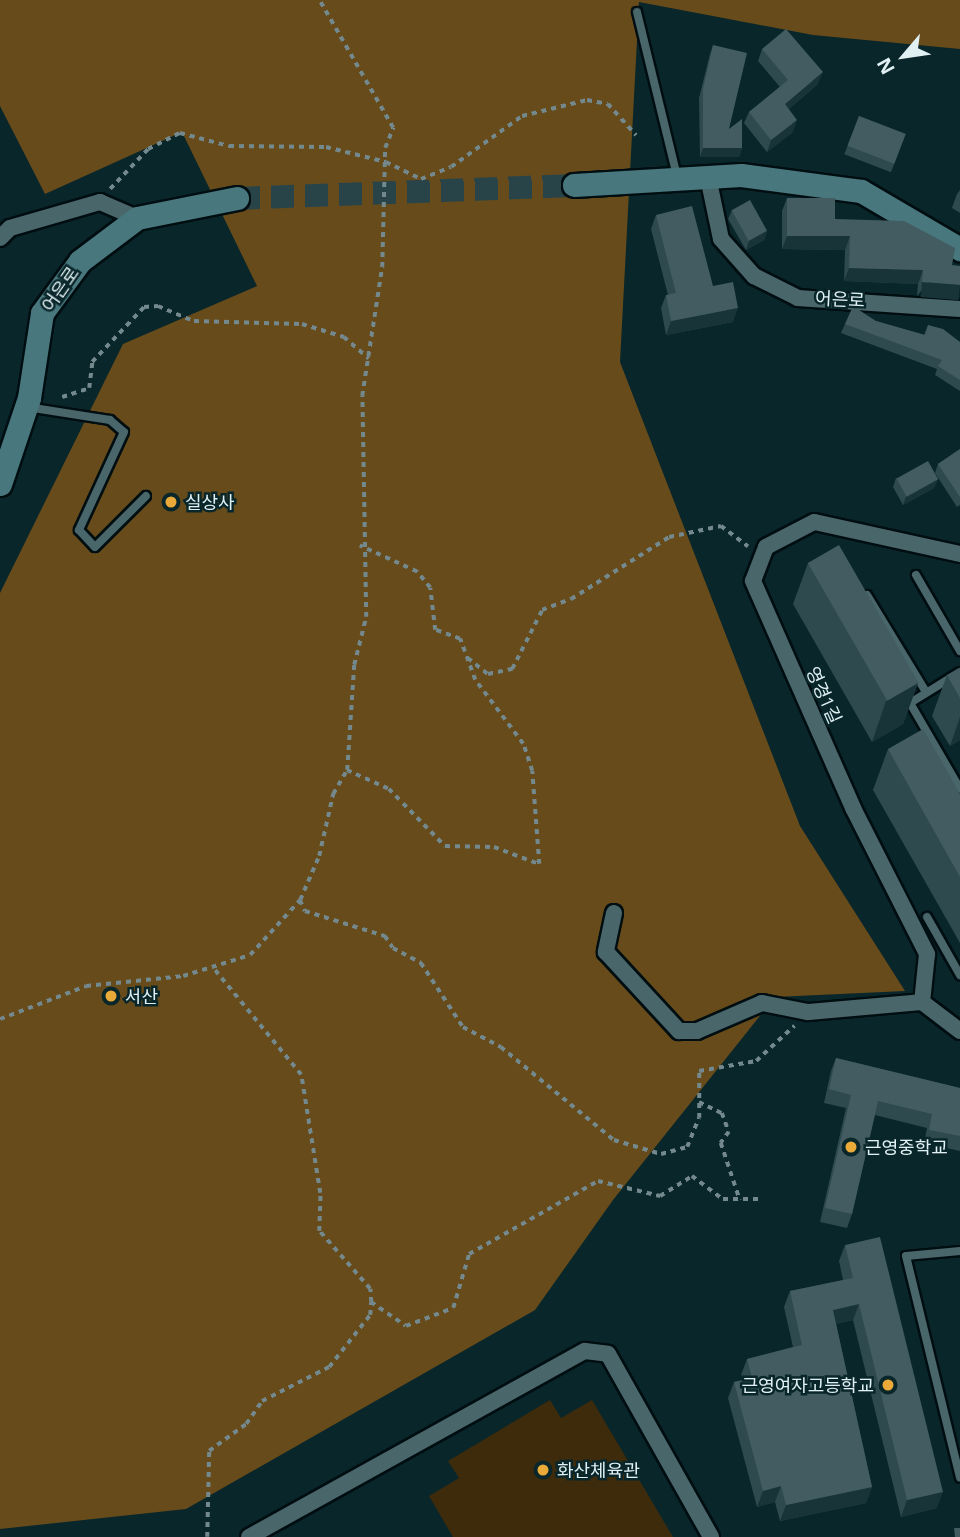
<!DOCTYPE html>
<meta charset="utf-8">
<style>
body{margin:0}
#map{position:relative;width:960px;height:1537px;overflow:hidden;background:#09262a;font-family:"Open Sans","Noto Sans KR",sans-serif}
div>[style]{position:absolute}
[style*='--x']{left:calc(var(--x)*1px);top:calc(var(--y)*1px);width:calc(var(--w)*1px);rotate:calc(var(--a)*1deg)}
.green>*{inset:0;background:#3d2b0c}
.forest>*{inset:0;background:#684b1a}
.secondary-tunnel>*{height:23px;margin-top:-11.5px;transform-origin:0;background:repeating-linear-gradient(90deg,#294448 0 23px,transparent 0 34px)}
.path>*{height:3.5px;margin-top:-1.75px;transform-origin:0;background:repeating-linear-gradient(90deg,#73898d 0 5px,transparent 0 10px)}
.roads{filter:drop-shadow(2px 0 #000e11) drop-shadow(-2px 0 #000e11) drop-shadow(0 2px #000e11) drop-shadow(0 -2px #000e11)}
.lane>*{height:8px;margin:-4px;padding:0 4px;transform-origin:4px;border-radius:4px;background:#49666b}
.street>*{height:16px;margin:-8px;padding:0 8px;transform-origin:8px;border-radius:8px;background:#49666b}
.secondary>*{height:23px;margin:-11.5px;padding:0 11.5px;transform-origin:11.5px;border-radius:11.5px;background:#48777e}
.wall>*{inset:0;background:#2f4a4f;transform-origin:0 0}
.shaded-wall>*{inset:0;background:#183439;transform-origin:0 0}
.building>*{inset:0;background:#425c61;transform-origin:0 0}
.dots>*{width:19px;height:19px;translate:-50% -50%;box-sizing:border-box;border:4px solid #09262a;border-radius:50%}
span{translate:-50% -50%;white-space:nowrap;text-align:center;line-height:1.15;-webkit-text-stroke:5px #09262a;paint-order:stroke}
.street-label{font-size:18px;color:#e0f0f3}
.poi-label{font-size:18px;color:#e0f0f3}
.left{translate:0 -50%;text-align:left}
.right{translate:-100% -50%;text-align:right}
.north{position:absolute;left:869px;top:21px;width:70px;height:70px;-webkit-text-stroke:5px #09262a;paint-order:stroke;rotate:241deg;font-size:19px;font-weight:700;line-height:28px;text-align:center;color:#e0f0f3}
.north::after{content:'';display:block;margin:auto;width:24px;height:32px;background:#e0f0f3;clip-path:polygon(50% 0,100% 100%,50% 72%,0 100%)}
</style>
<div id="map">
<div class="green">
<div style="clip-path:polygon(550px 1400px,561px 1418px,592px 1400px,673px 1537px,453px 1537px,429px 1496px,459px 1478px,448px 1461px)"></div>
</div>
<div class="forest">
<div style="clip-path:polygon(0 0,960px 0,960px 49px,813px 35px,639px 2px,620px 362px,800px 826px,905px 991px,775px 997px,613px 1200px,535px 1310px,186px 1509px,0 1529px,0 593px,123px 344px,257px 286px,182px 132px,45px 194px,0 106px)"></div>
</div>
<div class="secondary-tunnel">
<div style="--x:237;--y:198;--w:337;--a:-2.2"></div>
</div>
<div class="path">
<div style="--x:110;--y:189;--w:55;--a:-46.5"></div>
<div style="--x:148;--y:149;--w:36;--a:-27"></div>
<div style="--x:180;--y:133;--w:51;--a:14.9"></div>
<div style="--x:229;--y:146;--w:97;--a:0.6"></div>
<div style="--x:326;--y:147;--w:62;--a:14"></div>
<div style="--x:386;--y:162;--w:39;--a:26"></div>
<div style="--x:421;--y:179;--w:32;--a:-22"></div>
<div style="--x:451;--y:167;--w:87;--a:-35.7"></div>
<div style="--x:522;--y:116;--w:67;--a:-13.8"></div>
<div style="--x:587;--y:100;--w:21;--a:11"></div>
<div style="--x:608;--y:104;--w:42;--a:47.9"></div>
<div style="--x:62;--y:397;--w:28;--a:-18"></div>
<div style="--x:89;--y:388;--w:26;--a:-83"></div>
<div style="--x:92;--y:362;--w:76;--a:-46.6"></div>
<div style="--x:144;--y:307;--w:14;--a:-4"></div>
<div style="--x:158;--y:306;--w:39;--a:23"></div>
<div style="--x:194;--y:321;--w:108;--a:1.6"></div>
<div style="--x:302;--y:324;--w:44;--a:17.2"></div>
<div style="--x:344;--y:337;--w:33;--a:41"></div>
<div style="--x:468;--y:658;--w:26;--a:39"></div>
<div style="--x:488;--y:674;--w:25;--a:-12"></div>
<div style="--x:512;--y:669;--w:66;--a:-63"></div>
<div style="--x:542;--y:610;--w:31;--a:-21"></div>
<div style="--x:571;--y:599;--w:116;--a:-32.3"></div>
<div style="--x:669;--y:537;--w:53;--a:-11.9"></div>
<div style="--x:721;--y:526;--w:34;--a:37"></div>
<div style="--x:347;--y:770;--w:46;--a:24.3"></div>
<div style="--x:389;--y:789;--w:80;--a:45.5"></div>
<div style="--x:445;--y:846;--w:49;--a:1.2"></div>
<div style="--x:494;--y:847;--w:48;--a:20.7"></div>
<div style="--x:539;--y:864;--w:93;--a:-94.3"></div>
<div style="--x:532;--y:771;--w:28;--a:-108"></div>
<div style="--x:523;--y:744;--w:80;--a:-126.9"></div>
<div style="--x:475;--y:680;--w:44;--a:-110.1"></div>
<div style="--x:460;--y:639;--w:27;--a:-160"></div>
<div style="--x:435;--y:630;--w:42;--a:-96.8"></div>
<div style="--x:430;--y:588;--w:21;--a:-129"></div>
<div style="--x:417;--y:572;--w:63;--a:-155.5"></div>
<div style="--x:300;--y:900;--w:12;--a:66"></div>
<div style="--x:305;--y:911;--w:84;--a:17.4"></div>
<div style="--x:385;--y:936;--w:14;--a:56"></div>
<div style="--x:393;--y:948;--w:32;--a:28"></div>
<div style="--x:421;--y:963;--w:77;--a:56.7"></div>
<div style="--x:463;--y:1027;--w:43;--a:27.8"></div>
<div style="--x:501;--y:1047;--w:146;--a:39.5"></div>
<div style="--x:614;--y:1140;--w:49;--a:16.6"></div>
<div style="--x:661;--y:1154;--w:27;--a:-15"></div>
<div style="--x:687;--y:1147;--w:31;--a:-68"></div>
<div style="--x:699;--y:1118;--w:47;--a:-90"></div>
<div style="--x:699;--y:1071;--w:58;--a:-10"></div>
<div style="--x:756;--y:1061;--w:52;--a:-42.6"></div>
<div style="--x:0;--y:1019;--w:92;--a:-21"></div>
<div style="--x:86;--y:986;--w:98;--a:-5.9"></div>
<div style="--x:183;--y:976;--w:70;--a:-17.4"></div>
<div style="--x:250;--y:955;--w:74;--a:-47.7"></div>
<div style="--x:300;--y:900;--w:48;--a:-66.6"></div>
<div style="--x:319;--y:856;--w:64;--a:-77.3"></div>
<div style="--x:333;--y:794;--w:28;--a:-60"></div>
<div style="--x:347;--y:770;--w:105;--a:-86.2"></div>
<div style="--x:354;--y:665;--w:49;--a:-76"></div>
<div style="--x:366;--y:617;--w:221;--a:-91"></div>
<div style="--x:362;--y:396;--w:131;--a:-81.2"></div>
<div style="--x:382;--y:267;--w:119;--a:-88.6"></div>
<div style="--x:385;--y:148;--w:22;--a:-68"></div>
<div style="--x:393;--y:128;--w:148;--a:-120"></div>
<div style="--x:699;--y:1102;--w:25;--a:26"></div>
<div style="--x:722;--y:1113;--w:20;--a:70"></div>
<div style="--x:729;--y:1132;--w:14;--a:126"></div>
<div style="--x:721;--y:1143;--w:60;--a:71.6"></div>
<div style="--x:371;--y:1302;--w:42;--a:34.4"></div>
<div style="--x:406;--y:1326;--w:50;--a:-21"></div>
<div style="--x:453;--y:1308;--w:56;--a:-73.5"></div>
<div style="--x:469;--y:1254;--w:148;--a:-29.5"></div>
<div style="--x:598;--y:1181;--w:64;--a:13.6"></div>
<div style="--x:660;--y:1196;--w:38;--a:-32"></div>
<div style="--x:692;--y:1176;--w:39;--a:37"></div>
<div style="--x:723;--y:1199;--w:36;--a:0"></div>
<div style="--x:207;--y:1537;--w:86;--a:-88.7"></div>
<div style="--x:209;--y:1451;--w:46;--a:-36.1"></div>
<div style="--x:246;--y:1424;--w:28;--a:-55"></div>
<div style="--x:262;--y:1401;--w:75;--a:-26.9"></div>
<div style="--x:329;--y:1367;--w:66;--a:-51.7"></div>
<div style="--x:370;--y:1315;--w:13;--a:-86"></div>
<div style="--x:371;--y:1302;--w:13;--a:-94"></div>
<div style="--x:370;--y:1289;--w:77;--a:-131.3"></div>
<div style="--x:319;--y:1231;--w:38;--a:-88"></div>
<div style="--x:320;--y:1193;--w:120;--a:-99.1"></div>
<div style="--x:301;--y:1075;--w:140;--a:-129.5"></div>
</div>
<div class="roads">
<div class="lane">
<div style="--x:637;--y:12;--w:169;--a:76.3"></div>
<div style="--x:27;--y:407;--w:84;--a:8.9"></div>
<div style="--x:110;--y:420;--w:18;--a:41"></div>
<div style="--x:124;--y:432;--w:108;--a:114.7"></div>
<div style="--x:79;--y:530;--w:23;--a:47"></div>
<div style="--x:95;--y:547;--w:72;--a:-45"></div>
<div style="--x:916;--y:575;--w:88;--a:59.9"></div>
<div style="--x:867;--y:595;--w:114;--a:58.7"></div>
<div style="--x:960;--y:672;--w:59;--a:148.2"></div>
<div style="--x:910;--y:703;--w:99;--a:59.8"></div>
<div style="--x:927;--y:917;--w:67;--a:60.4"></div>
<div style="--x:960;--y:1251;--w:54;--a:174.7"></div>
<div style="--x:906;--y:1256;--w:228;--a:76.3"></div>
</div>
<div class="street">
<div style="--x:708;--y:177;--w:63;--a:78.2"></div>
<div style="--x:721;--y:239;--w:50;--a:48.3"></div>
<div style="--x:754;--y:276;--w:49;--a:26.6"></div>
<div style="--x:798;--y:298;--w:162;--a:3.9"></div>
<div style="--x:0;--y:238;--w:14;--a:-45"></div>
<div style="--x:10;--y:228;--w:94;--a:-16.1"></div>
<div style="--x:100;--y:202;--w:40;--a:23.4"></div>
<div style="--x:960;--y:554;--w:149;--a:-167.6"></div>
<div style="--x:814;--y:522;--w:54;--a:152.5"></div>
<div style="--x:766;--y:547;--w:36;--a:111"></div>
<div style="--x:753;--y:581;--w:248;--a:66.2"></div>
<div style="--x:853;--y:808;--w:164;--a:63.1"></div>
<div style="--x:927;--y:954;--w:48;--a:95.9"></div>
<div style="--x:922;--y:1002;--w:48;--a:37.3"></div>
<div style="--x:614;--y:913;--w:40;--a:102"></div>
<div style="--x:606;--y:952;--w:108;--a:47.3"></div>
<div style="--x:679;--y:1031;--w:18;--a:0"></div>
<div style="--x:697;--y:1031;--w:71;--a:-23.3"></div>
<div style="--x:762;--y:1003;--w:47;--a:11.1"></div>
<div style="--x:808;--y:1012;--w:114;--a:-5"></div>
<div style="--x:249;--y:1537;--w:384;--a:-29"></div>
<div style="--x:585;--y:1351;--w:23;--a:7"></div>
<div style="--x:608;--y:1354;--w:210;--a:60.6"></div>
</div>
<div class="secondary">
<div style="--x:574;--y:185;--w:167;--a:-3.4"></div>
<div style="--x:741;--y:175;--w:121;--a:7.6"></div>
<div style="--x:861;--y:191;--w:115;--a:30.4"></div>
<div style="--x:0;--y:484;--w:91;--a:-71.4"></div>
<div style="--x:29;--y:398;--w:86;--a:-81.3"></div>
<div style="--x:42;--y:313;--w:64;--a:-53.8"></div>
<div style="--x:80;--y:261;--w:71;--a:-37"></div>
<div style="--x:137;--y:218;--w:102;--a:-11.3"></div>
</div>
</div>
<div class="wall">
<div style="clip-path:polygon(713px 45px,729px 129px,742px 148px,739px 157px,700px 157px,699px 98px,710px 54px)"></div>
<div style="clip-path:polygon(762px 49px,818px 84px,789px 109px,793px 132px,767px 152px,744px 123px,749px 112px,780px 87px,758px 61px)"></div>
<div style="left:859px;top:116px;width:50px;height:41px;rotate:21deg"></div>
<div style="clip-path:polygon(960px 190px,960px 213px,952px 208px,957px 194px)"></div>
<div style="clip-path:polygon(787px 198px,835px 219px,955px 248px,917px 296px,918px 284px,844px 281px,845px 250px,782px 249px,782px 211px)"></div>
<div style="clip-path:polygon(732px 210px,767px 231px,764px 240px,746px 250px,728px 219px)"></div>
<div style="clip-path:polygon(656px 215px,713px 286px,733px 322px,666px 335px,661px 308px,666px 295px,668px 295px,651px 229px)"></div>
<div style="clip-path:polygon(876px 321px,924px 335px,928px 325px,960px 342px,960px 391px,935px 375px,937px 369px,841px 333px,845px 324px)"></div>
<div style="clip-path:polygon(960px 449px,960px 505px,957px 507px,935px 473px,938px 464px)"></div>
<div style="clip-path:polygon(896px 478px,938px 479px,934px 488px,903px 505px,893px 487px)"></div>
<div style="clip-path:polygon(808px 563px,918px 683px,903px 724px,872px 742px,793px 604px)"></div>
<div style="clip-path:polygon(960px 668px,960px 740px,950px 746px,932px 716px,947px 675px)"></div>
<div style="clip-path:polygon(888px 749px,960px 794px,960px 943px,873px 790px)"></div>
<div style="clip-path:polygon(836px 1058px,960px 1088px,960px 1151px,924px 1143px,927px 1128px,875px 1115px,852px 1214px,847px 1228px,820px 1222px,846px 1108px,824px 1103px,831px 1071px)"></div>
<div style="clip-path:polygon(845px 1245px,937px 1508px,901px 1517px,853px 1320px,836px 1324px,872px 1487px,866px 1503px,780px 1521px,775px 1502px,757px 1507px,728px 1398px,734px 1382px,743px 1380px,741px 1375px,747px 1359px,793px 1347px,784px 1307px,790px 1291px,843px 1280px,839px 1261px)"></div>
</div>
<div class="shaded-wall">
<div style="clip-path:polygon(823px 72px,818px 84px,781px 116px,785px 104px)"></div>
<div style="clip-path:polygon(797px 120px,793px 132px,767px 152px,771px 140px)"></div>
<div style="clip-path:polygon(703px 148px,742px 148px,739px 157px,700px 157px)"></div>
<div style="clip-path:polygon(767px 231px,764px 240px,746px 250px,749px 241px)"></div>
<div style="clip-path:polygon(787px 236px,850px 236px,845px 250px,782px 249px)"></div>
<div style="clip-path:polygon(849px 268px,923px 270px,918px 284px,844px 281px)"></div>
<div style="left:922px;top:282px;width:38px;height:15px;rotate:5deg"></div>
<div style="clip-path:polygon(738px 308px,733px 322px,666px 335px,671px 321px)"></div>
<div style="clip-path:polygon(938px 479px,934px 488px,903px 505px,906px 496px)"></div>
<div style="clip-path:polygon(918px 683px,903px 724px,872px 742px,886px 701px)"></div>
<div style="clip-path:polygon(960px 717px,960px 740px,950px 746px)"></div>
<div style="clip-path:polygon(859px 1304px,853px 1320px,827px 1326px,833px 1310px)"></div>
<div style="clip-path:polygon(781px 1486px,775px 1502px,757px 1507px,763px 1491px)"></div>
<div style="clip-path:polygon(872px 1487px,866px 1503px,780px 1521px,786px 1505px)"></div>
<div style="clip-path:polygon(943px 1492px,937px 1508px,901px 1517px,907px 1500px)"></div>
</div>
<div class="building">
<div style="clip-path:polygon(786px 29px,823px 72px,785px 104px,797px 120px,771px 140px,749px 112px,788px 80px,762px 49px)"></div>
<div style="clip-path:polygon(713px 45px,747px 53px,729px 129px,742px 119px,742px 148px,703px 148px,703px 89px)"></div>
<div style="left:859px;top:116px;width:50px;height:32px;rotate:21deg"></div>
<div style="clip-path:polygon(787px 198px,835px 198px,835px 219px,904px 221px,955px 248px,952px 265px,960px 266px,960px 285px,922px 282px,923px 270px,849px 268px,850px 236px,787px 236px)"></div>
<div style="left:750px;top:200px;width:35px;height:21px;rotate:61deg"></div>
<div style="clip-path:polygon(692px 206px,713px 286px,733px 282px,738px 308px,671px 321px,666px 295px,676px 293px,656px 215px)"></div>
<div style="clip-path:polygon(853px 306px,876px 321px,925px 335px,928px 325px,943px 329px,960px 342px,960px 380px,938px 366px,942px 360px,845px 324px)"></div>
<div style="clip-path:polygon(960px 449px,960px 497px,938px 464px)"></div>
<div style="left:928px;top:461px;width:21px;height:36px;rotate:61deg"></div>
<div style="left:839px;top:545px;width:159px;height:36px;rotate:60deg"></div>
<div style="clip-path:polygon(960px 668px,960px 698px,947px 675px)"></div>
<div style="clip-path:polygon(923px 729px,960px 794px,960px 877px,888px 749px)"></div>
<div style="clip-path:polygon(836px 1058px,960px 1088px,960px 1136px,929px 1130px,932px 1114px,878px 1101px,852px 1214px,825px 1208px,851px 1095px,829px 1089px)"></div>
<div style="clip-path:polygon(880px 1237px,943px 1492px,907px 1500px,859px 1304px,833px 1310px,872px 1487px,786px 1505px,781px 1486px,763px 1491px,734px 1382px,752px 1378px,747px 1359px,802px 1345px,790px 1291px,853px 1278px,845px 1245px)"></div>
<div style="clip-path:polygon(954px 1528px,960px 1528px,960px 1537px,955px 1537px)"></div>
</div>
<div class="dots">
<div style="left:171px;top:502px;background:#eaaa39"></div>
<div style="left:111px;top:996px;background:#eaaa39"></div>
<div style="left:851px;top:1147px;background:#eaaa39"></div>
<div style="left:888px;top:1385px;background:#eaaa39"></div>
<div style="left:543px;top:1470px;background:#eaaa39"></div>
</div>
<div class="street-label">
<span style="left:60px;top:289px;rotate:-55deg">어은로</span>
<span style="left:840px;top:299px;rotate:3deg">어은로</span>
<span style="left:824px;top:695px;rotate:66deg">영경1길</span>
</div>
<div class="poi-label">
<span class="left" style="left:185px;top:502px">실상사</span>
<span class="left" style="left:125px;top:996px">서산</span>
<span class="left" style="left:865px;top:1147px">근영중학교</span>
<span class="right" style="left:874px;top:1385px">근영여자고등학교</span>
<span class="left" style="left:557px;top:1470px">화산체육관</span>
</div>
<div class="north">N</div>
</div>
